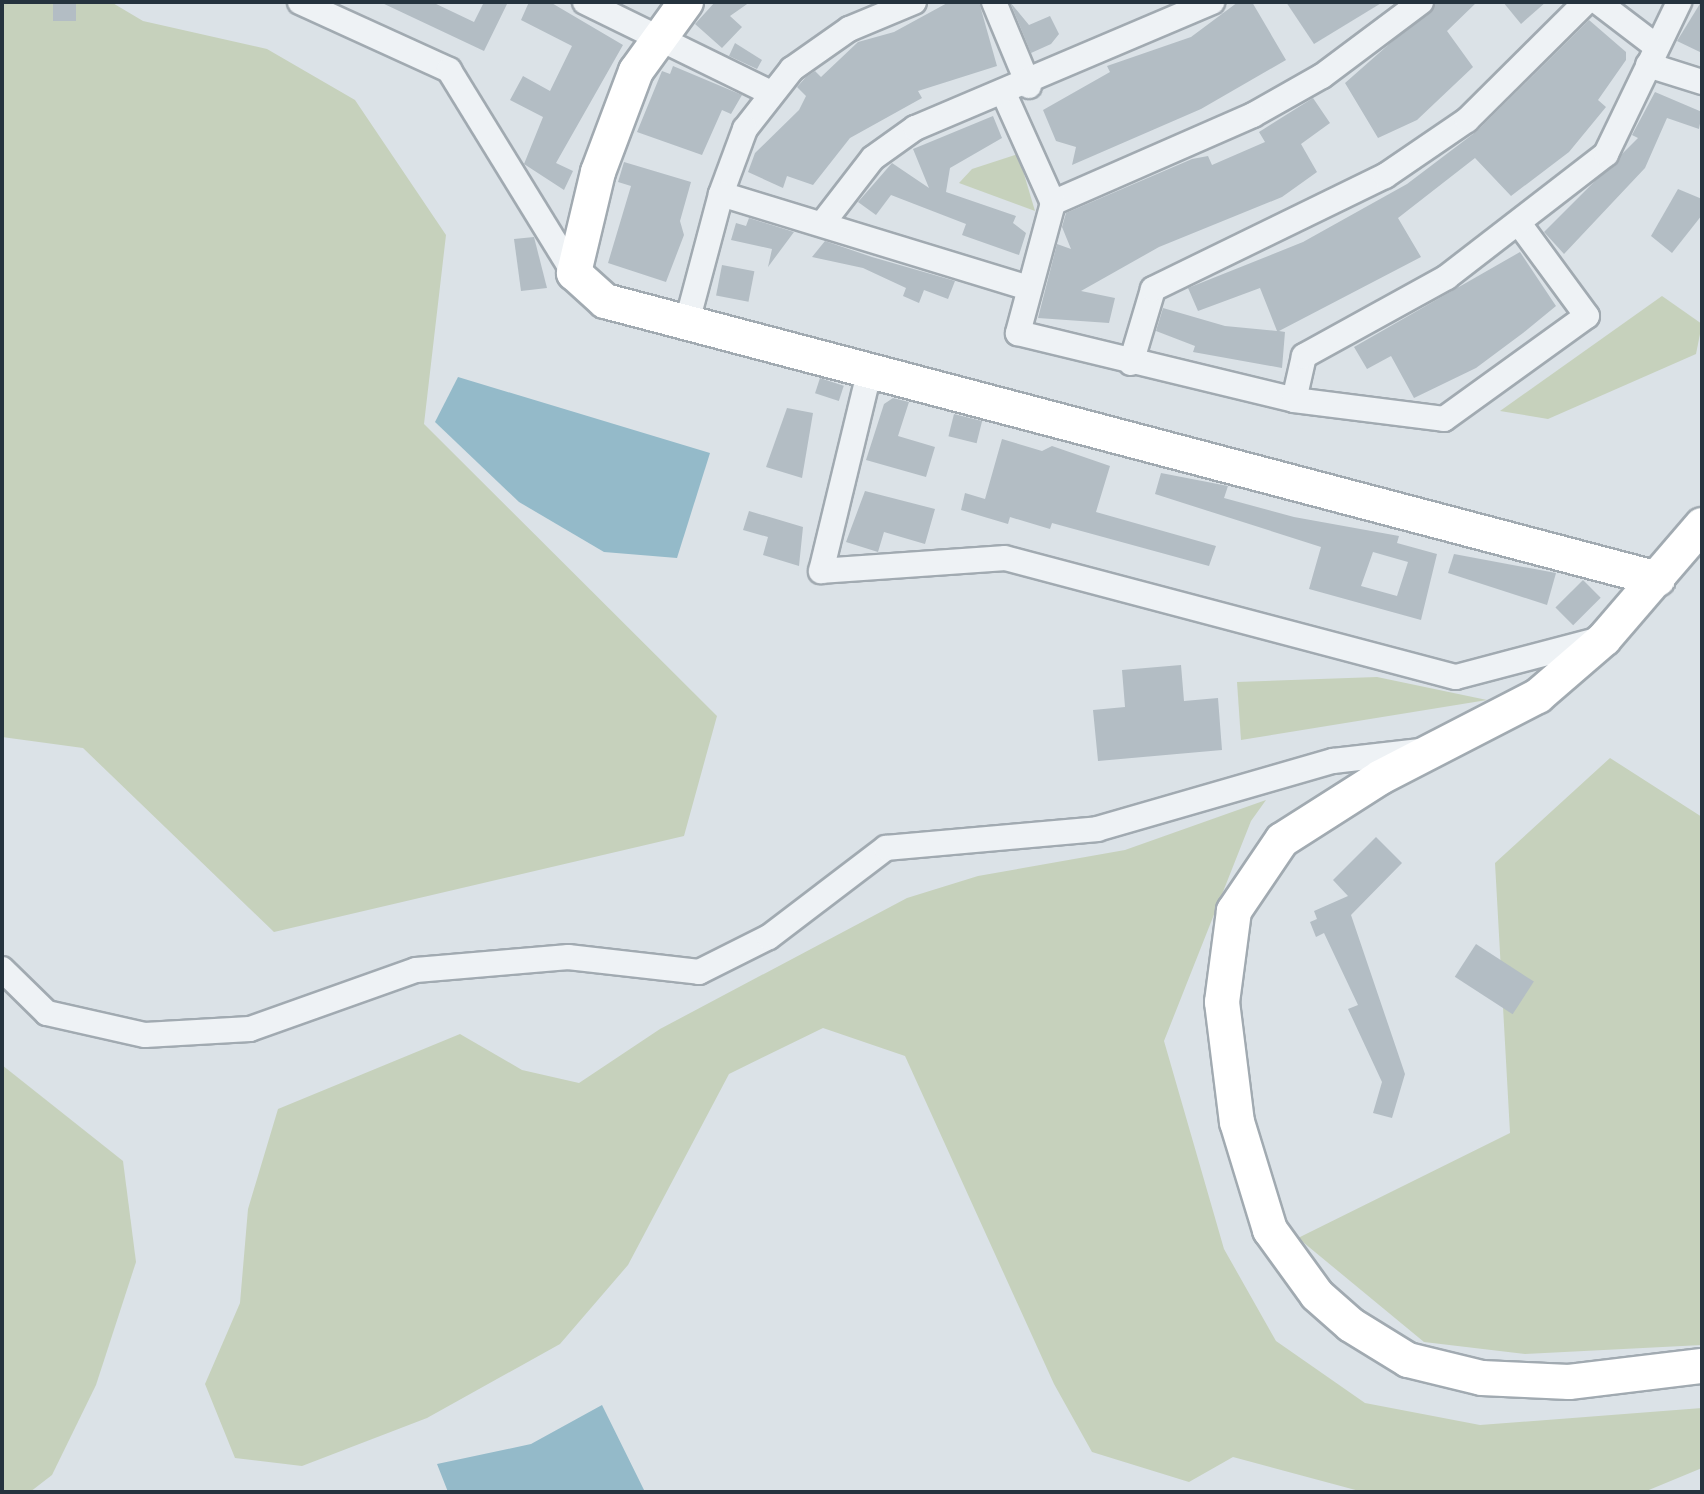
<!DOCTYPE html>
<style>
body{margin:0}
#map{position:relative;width:1704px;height:1494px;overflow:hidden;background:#dbe2e7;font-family:"Fira Sans Condensed",sans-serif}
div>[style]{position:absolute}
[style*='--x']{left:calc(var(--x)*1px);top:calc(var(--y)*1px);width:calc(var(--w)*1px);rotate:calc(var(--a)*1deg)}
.green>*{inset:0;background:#c6d1bc}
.water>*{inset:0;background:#94bac9}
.building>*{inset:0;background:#b3bdc4;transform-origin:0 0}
.roads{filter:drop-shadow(2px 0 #a1aab1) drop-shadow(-2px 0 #a1aab1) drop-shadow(0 2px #a1aab1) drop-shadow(0 -2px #a1aab1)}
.street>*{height:24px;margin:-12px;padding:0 12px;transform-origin:12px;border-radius:12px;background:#eef2f5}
.secondary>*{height:34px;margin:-17px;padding:0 17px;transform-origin:17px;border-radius:17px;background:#fff}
span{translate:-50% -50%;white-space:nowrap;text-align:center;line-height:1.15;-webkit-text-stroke:7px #ebf1f5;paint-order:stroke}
.frame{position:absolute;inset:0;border:4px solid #25333e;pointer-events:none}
</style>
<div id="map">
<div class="green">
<div style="clip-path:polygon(2px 2px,111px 2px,143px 21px,267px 49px,355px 100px,446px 235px,424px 424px,717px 716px,684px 836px,274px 932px,83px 748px,2px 737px)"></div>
<div style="clip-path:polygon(1018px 154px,1035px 211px,959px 183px,972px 169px)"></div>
<div style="clip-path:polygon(1662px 296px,1702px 324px,1696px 354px,1548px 419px,1500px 411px)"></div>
<div style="clip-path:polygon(1377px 677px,1487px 700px,1241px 740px,1237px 682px)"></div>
<div style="clip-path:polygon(1610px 758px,1702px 817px,1702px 1345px,1525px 1354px,1424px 1342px,1298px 1238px,1510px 1133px,1495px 863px)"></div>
<div style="clip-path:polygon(1266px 800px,1251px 821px,1164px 1041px,1224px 1249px,1276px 1341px,1365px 1403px,1480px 1425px,1702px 1408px,1702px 1468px,1644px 1492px,1363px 1492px,1233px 1457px,1189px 1482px,1092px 1452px,1054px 1384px,905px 1056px,823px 1028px,729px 1074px,628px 1265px,560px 1344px,427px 1418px,302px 1466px,235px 1458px,205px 1384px,240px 1303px,248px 1209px,278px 1109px,460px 1034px,522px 1070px,579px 1083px,660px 1029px,907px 898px,978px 876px,1125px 850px)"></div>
<div style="clip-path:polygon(2px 1065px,123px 1161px,136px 1262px,96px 1385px,52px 1475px,30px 1492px,2px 1492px)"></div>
</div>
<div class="water">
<div style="clip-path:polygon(458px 377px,710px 453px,677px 558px,604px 552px,519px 502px,435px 422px)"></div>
<div style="clip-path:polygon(602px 1405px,645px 1492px,448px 1492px,437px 1464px,531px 1444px)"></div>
</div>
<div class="building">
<div style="left:53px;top:2px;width:23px;height:19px"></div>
<div style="clip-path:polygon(380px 2px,432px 2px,474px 22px,484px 2px,508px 2px,484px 51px)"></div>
<div style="clip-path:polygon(529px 2px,550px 2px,623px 45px,556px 163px,573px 171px,564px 190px,524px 164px,543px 117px,510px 100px,523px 76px,550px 91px,572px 46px,521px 20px)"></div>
<div style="clip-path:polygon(715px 2px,750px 2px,730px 16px,742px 27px,722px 48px,695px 24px)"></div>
<div style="clip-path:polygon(949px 2px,979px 2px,997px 66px,918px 91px,922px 98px,850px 138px,813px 185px,787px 176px,783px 188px,748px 172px,755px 153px,799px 110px,806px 96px,797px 87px,806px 77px,815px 71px,821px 77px,858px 42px,894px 32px)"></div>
<div style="clip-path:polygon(1010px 2px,1029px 25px,1050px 16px,1059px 34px,1051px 44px,1031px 53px)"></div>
<div style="clip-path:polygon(1238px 2px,1252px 2px,1286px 60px,1201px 109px,1072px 165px,1076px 147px,1056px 141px,1043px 110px,1110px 72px,1107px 66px,1191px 37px)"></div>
<div style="clip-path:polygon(1286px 2px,1383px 2px,1314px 44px)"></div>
<div style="clip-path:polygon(1437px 2px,1477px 2px,1447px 31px,1473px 67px,1417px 120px,1378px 138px,1345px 83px)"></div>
<div style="clip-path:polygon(1503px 2px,1546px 2px,1521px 24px)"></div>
<div style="clip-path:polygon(1701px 2px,1702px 2px,1702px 53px,1677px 41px)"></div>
<div style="clip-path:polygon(1589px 20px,1626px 52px,1626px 60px,1598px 100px,1606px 107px,1569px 152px,1511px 196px,1475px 158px,1398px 218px,1421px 257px,1279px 331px,1285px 332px,1282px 368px,1193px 352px,1195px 346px,1156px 331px,1163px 308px,1225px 326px,1277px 331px,1260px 288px,1198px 311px,1188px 288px,1303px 242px,1407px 184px,1477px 131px)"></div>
<div style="clip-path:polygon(735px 43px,762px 60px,757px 69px,729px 56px)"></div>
<div style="clip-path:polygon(673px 66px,742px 95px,731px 114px,722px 110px,702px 155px,637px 132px,662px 71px,670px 74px)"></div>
<div style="clip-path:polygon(1655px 92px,1702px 112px,1699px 129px,1667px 118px,1645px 168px,1564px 254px,1544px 232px,1638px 138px,1632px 135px)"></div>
<div style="clip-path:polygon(1313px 98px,1330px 123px,1301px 144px,1317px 172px,1282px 197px,1159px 247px,1081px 291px,1115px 298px,1109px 323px,1038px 318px,1057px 244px,1071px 249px,1062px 227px,1066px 213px,1192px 159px,1208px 156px,1212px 165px,1265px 142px,1259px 132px)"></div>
<div style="clip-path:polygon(993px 116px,1002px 138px,950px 168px,946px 192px,1016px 216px,1013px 223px,1026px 233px,1019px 255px,962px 235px,966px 224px,891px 195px,876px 215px,858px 202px,892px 163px,929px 188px,913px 149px)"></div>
<div style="clip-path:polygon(624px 162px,691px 182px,680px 221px,684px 235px,666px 282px,608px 263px,631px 186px,618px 182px)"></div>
<div style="clip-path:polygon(1678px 189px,1702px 199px,1702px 215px,1672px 253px,1651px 236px)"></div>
<div style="clip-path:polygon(749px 218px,794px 232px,768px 267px,772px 249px,731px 240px,736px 223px,746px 226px)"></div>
<div style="clip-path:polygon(534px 237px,547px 288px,521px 291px,514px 239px)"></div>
<div style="clip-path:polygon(825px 241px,872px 257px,955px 281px,948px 299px,924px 290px,919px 303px,903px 296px,906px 288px,863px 268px,812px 257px)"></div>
<div style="clip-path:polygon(1520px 252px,1556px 306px,1523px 333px,1476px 368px,1414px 398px,1391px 356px,1367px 369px,1354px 347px)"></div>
<div style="left:722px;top:265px;width:33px;height:31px;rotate:11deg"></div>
<div style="left:820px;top:378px;width:25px;height:16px;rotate:18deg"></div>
<div style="clip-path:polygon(893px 398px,909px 402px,898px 436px,935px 447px,926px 477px,866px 460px,884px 404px)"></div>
<div style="clip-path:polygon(787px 408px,813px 413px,802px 478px,766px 467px)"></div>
<div style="left:954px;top:414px;width:29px;height:23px;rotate:14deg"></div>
<div style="clip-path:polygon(1002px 439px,1042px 451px,1052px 446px,1110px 466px,1096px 512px,1216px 546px,1209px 566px,1052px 523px,1050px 529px,1010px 517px,1008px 524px,961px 510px,965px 493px,985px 499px)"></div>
<div style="clip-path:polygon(evenodd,1161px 473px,1228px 486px,1224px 498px,1294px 517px,1399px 536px,1397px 543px,1437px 554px,1421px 620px,1309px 589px,1321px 547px,1155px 494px,1161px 473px,1373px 552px,1408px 562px,1397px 596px,1361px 586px,1373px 552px)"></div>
<div style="clip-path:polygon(865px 491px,935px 509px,925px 544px,884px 532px,878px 552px,846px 542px)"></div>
<div style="clip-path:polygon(749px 511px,803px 527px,799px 566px,763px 555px,768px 537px,743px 530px)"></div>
<div style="clip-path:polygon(1454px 554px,1556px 573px,1547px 605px,1448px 573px)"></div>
<div style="left:1583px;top:580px;width:25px;height:39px;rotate:45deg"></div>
<div style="clip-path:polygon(1181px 665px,1184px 701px,1218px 698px,1222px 750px,1098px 761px,1093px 710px,1125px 707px,1122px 670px)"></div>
<div style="clip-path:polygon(1376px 837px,1402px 863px,1351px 915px,1405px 1074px,1392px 1118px,1373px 1113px,1382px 1082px,1348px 1009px,1358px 1005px,1324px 933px,1316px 937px,1310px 922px,1317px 919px,1314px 911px,1348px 896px,1333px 880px)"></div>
<div style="left:1476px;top:944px;width:69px;height:39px;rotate:33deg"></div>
</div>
<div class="roads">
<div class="street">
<div style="--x:300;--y:2;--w:164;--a:24.5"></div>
<div style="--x:449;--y:70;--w:238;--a:58.4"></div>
<div style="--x:585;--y:2;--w:207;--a:26.1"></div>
<div style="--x:914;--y:2;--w:70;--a:157.4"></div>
<div style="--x:849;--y:29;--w:70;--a:144.9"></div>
<div style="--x:792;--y:69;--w:76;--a:128.1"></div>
<div style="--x:745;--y:129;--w:69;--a:110.3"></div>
<div style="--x:721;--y:194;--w:319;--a:17"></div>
<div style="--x:994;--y:2;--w:91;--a:67.4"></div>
<div style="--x:1421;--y:2;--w:124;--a:143.2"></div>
<div style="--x:1322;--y:76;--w:79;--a:150.5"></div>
<div style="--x:1253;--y:115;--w:219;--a:156.3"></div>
<div style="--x:1053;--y:203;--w:135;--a:105.1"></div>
<div style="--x:1018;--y:333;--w:284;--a:13.6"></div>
<div style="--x:1294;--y:400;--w:151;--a:7.2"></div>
<div style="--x:1444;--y:419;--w:176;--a:-35.8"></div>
<div style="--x:1587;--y:316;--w:112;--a:-126.3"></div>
<div style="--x:1598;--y:2;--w:74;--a:37.3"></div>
<div style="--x:1648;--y:65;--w:57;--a:17.5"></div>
<div style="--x:1005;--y:96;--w:117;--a:65.8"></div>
<div style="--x:825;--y:220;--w:78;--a:-52.3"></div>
<div style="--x:873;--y:158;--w:52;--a:-35.5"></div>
<div style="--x:915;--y:128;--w:323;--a:-23"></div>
<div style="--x:687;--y:322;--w:132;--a:-75.1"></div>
<div style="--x:1131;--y:363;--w:77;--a:-73.4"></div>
<div style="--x:1153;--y:289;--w:258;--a:-26"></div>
<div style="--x:1385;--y:176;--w:99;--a:-34.3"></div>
<div style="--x:1467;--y:120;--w:168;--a:-44.8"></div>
<div style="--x:870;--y:369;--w:208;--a:103.6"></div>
<div style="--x:821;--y:571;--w:184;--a:-4"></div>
<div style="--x:1005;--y:558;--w:466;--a:14.8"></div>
<div style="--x:1456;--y:677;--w:150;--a:-14.7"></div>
<div style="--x:1294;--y:400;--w:45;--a:-77.2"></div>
<div style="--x:1304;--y:356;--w:163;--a:-28.9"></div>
<div style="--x:1447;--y:277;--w:201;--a:-37.7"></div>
<div style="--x:1606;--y:154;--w:169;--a:-64.3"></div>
<div style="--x:2;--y:969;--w:63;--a:44.4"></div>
<div style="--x:47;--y:1013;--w:100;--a:12.7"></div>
<div style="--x:145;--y:1035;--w:105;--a:-3.3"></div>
<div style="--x:250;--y:1029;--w:176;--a:-19.6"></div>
<div style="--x:416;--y:970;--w:153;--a:-4.9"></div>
<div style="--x:568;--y:957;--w:132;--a:6.5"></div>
<div style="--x:699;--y:972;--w:78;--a:-26.6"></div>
<div style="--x:769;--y:937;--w:147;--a:-37.3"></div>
<div style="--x:886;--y:848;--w:212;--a:-5.1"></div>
<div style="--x:1097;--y:829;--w:246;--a:-16.1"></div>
<div style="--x:1333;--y:761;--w:88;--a:-6.6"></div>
</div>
<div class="secondary">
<div style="--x:686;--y:2;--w:85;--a:125.9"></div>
<div style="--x:636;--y:71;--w:108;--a:110.6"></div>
<div style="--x:598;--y:172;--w:104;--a:103.4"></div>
<div style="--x:574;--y:273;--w:42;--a:42.1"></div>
<div style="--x:605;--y:301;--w:1089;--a:14.79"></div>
<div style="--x:1702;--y:525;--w:150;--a:130.7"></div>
<div style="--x:1604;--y:639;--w:87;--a:139.2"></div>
<div style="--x:1538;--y:696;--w:177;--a:152.7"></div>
<div style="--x:1381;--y:777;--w:117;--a:147.5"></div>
<div style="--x:1282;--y:840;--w:86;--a:124.1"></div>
<div style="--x:1234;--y:911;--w:92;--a:97.5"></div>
<div style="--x:1222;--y:1002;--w:121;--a:82.9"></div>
<div style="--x:1237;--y:1122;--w:113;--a:73"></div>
<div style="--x:1270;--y:1230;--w:80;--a:54.1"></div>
<div style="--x:1317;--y:1295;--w:45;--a:41.4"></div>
<div style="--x:1351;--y:1325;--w:67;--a:31.6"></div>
<div style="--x:1408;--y:1360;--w:76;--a:13.7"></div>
<div style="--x:1482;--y:1378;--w:87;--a:2.6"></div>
<div style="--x:1569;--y:1382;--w:134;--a:-6.9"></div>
</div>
</div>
<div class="frame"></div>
</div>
